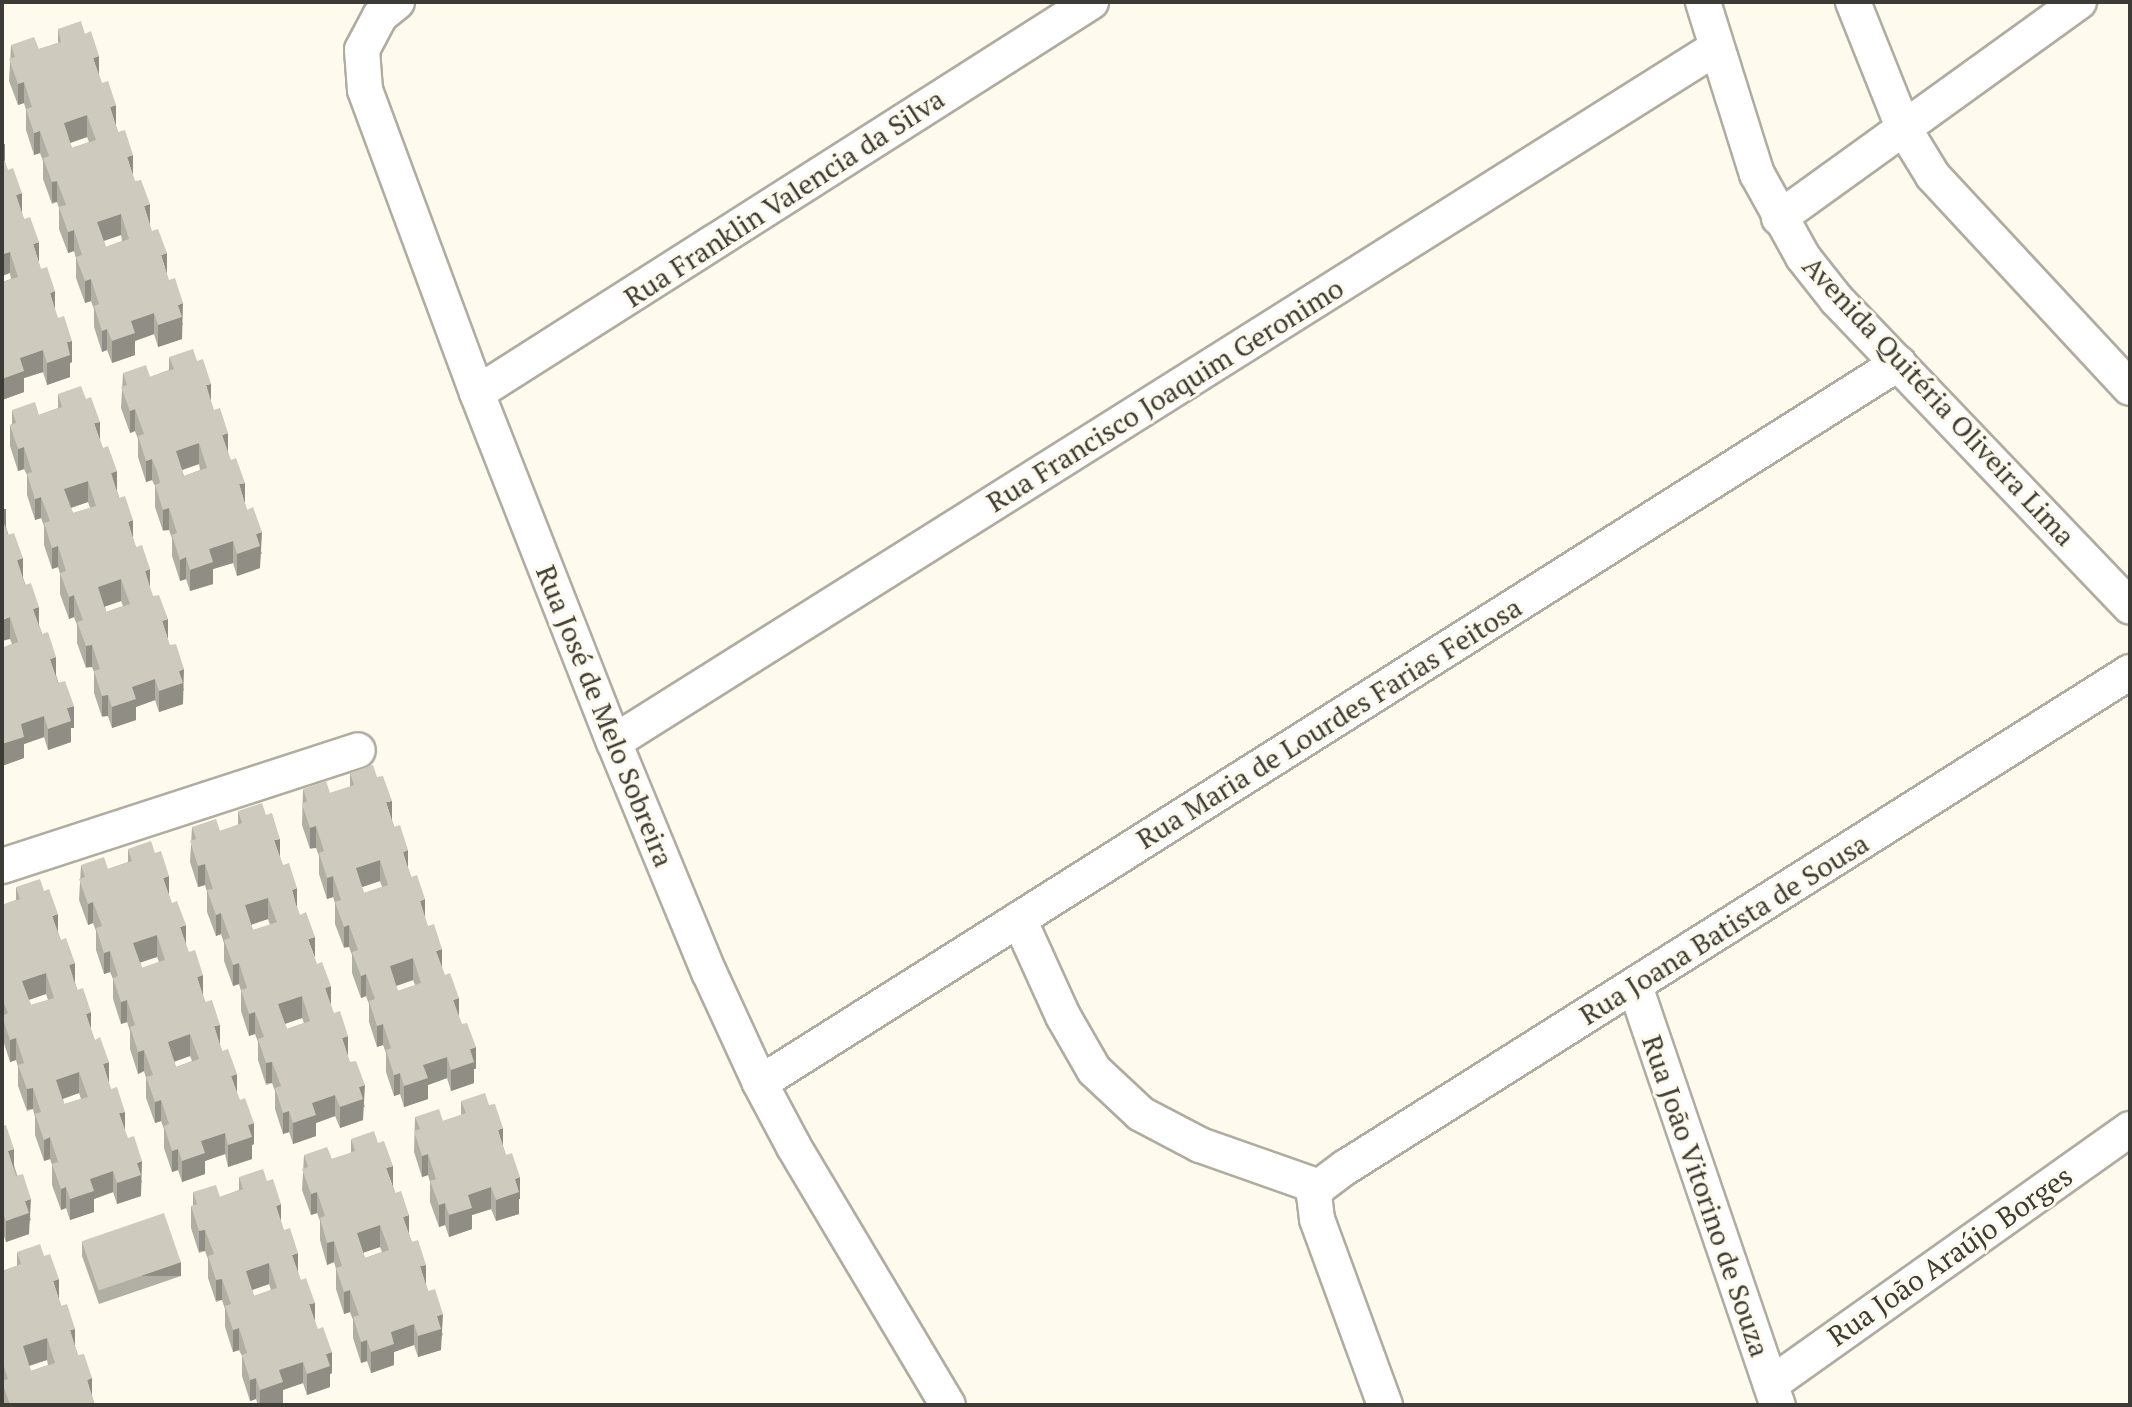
<!DOCTYPE html>
<meta charset="utf-8">
<style>
body{margin:0}
#map{position:relative;width:2132px;height:1407px;overflow:hidden;background:#fefaed;font-family:"PT Serif",serif}
div>[style]{position:absolute}
[style*='--x']{left:calc(var(--x)*1px);top:calc(var(--y)*1px);width:calc(var(--w)*1px);rotate:calc(var(--a)*1deg)}
.roads{filter:drop-shadow(2px 0 #b0aca0) drop-shadow(-2px 0 #b0aca0) drop-shadow(0 2px #b0aca0) drop-shadow(0 -2px #b0aca0)}
.street>*{height:34px;margin:-17px;padding:0 17px;transform-origin:17px;border-radius:17px;background:#fff}
.wall>*{inset:0;background:#b1aea3}
.shaded-wall>*{inset:0;background:#908d85;transform-origin:0 0}
.building>*{inset:0;background:#cecabe;transform-origin:0 0}
span{translate:-50% -50%;white-space:nowrap;text-align:center;line-height:1.15;-webkit-text-stroke:6px #fefaed;paint-order:stroke}
.street-label{font-size:28px;color:#3d3b36}
.frame{position:absolute;inset:0;border:4px solid #3d3b36;pointer-events:none}
</style>
<div id="map">
<div class="roads">
<div class="street">
<div style="--x:397;--y:2;--w:22;--a:141"></div>
<div style="--x:380;--y:16;--w:38;--a:118"></div>
<div style="--x:362;--y:50;--w:40;--a:85.7"></div>
<div style="--x:365;--y:90;--w:323;--a:69.7"></div>
<div style="--x:477;--y:393;--w:375;--a:68.6"></div>
<div style="--x:614;--y:742;--w:249;--a:67.6"></div>
<div style="--x:709;--y:972;--w:122;--a:65.3"></div>
<div style="--x:760;--y:1083;--w:72;--a:62"></div>
<div style="--x:794;--y:1147;--w:300;--a:59.2"></div>
<div style="--x:1703;--y:2;--w:180;--a:72.6"></div>
<div style="--x:1757;--y:174;--w:95;--a:61"></div>
<div style="--x:1803;--y:257;--w:55;--a:51.7"></div>
<div style="--x:1837;--y:300;--w:424;--a:46.3"></div>
<div style="--x:1853;--y:2;--w:135;--a:68.2"></div>
<div style="--x:1903;--y:127;--w:57;--a:58.5"></div>
<div style="--x:1933;--y:176;--w:289;--a:47.1"></div>
<div style="--x:1779;--y:218;--w:370;--a:-35.8"></div>
<div style="--x:477;--y:393;--w:728;--a:-32.49"></div>
<div style="--x:614;--y:742;--w:1302;--a:-32.2"></div>
<div style="--x:2;--y:866;--w:374;--a:-18"></div>
<div style="--x:1019;--y:919;--w:107;--a:65.6"></div>
<div style="--x:1063;--y:1016;--w:62;--a:60.1"></div>
<div style="--x:1094;--y:1070;--w:64;--a:43.1"></div>
<div style="--x:1141;--y:1114;--w:67;--a:27.7"></div>
<div style="--x:1200;--y:1145;--w:126;--a:19.4"></div>
<div style="--x:1635;--y:986;--w:443;--a:71.2"></div>
<div style="--x:760;--y:1083;--w:1347;--a:-32.3"></div>
<div style="--x:1771;--y:1384;--w:440;--a:-35.4"></div>
<div style="--x:1385;--y:1405;--w:198;--a:-110.1"></div>
<div style="--x:1317;--y:1219;--w:24;--a:-97"></div>
<div style="--x:1314;--y:1195;--w:9;--a:-58"></div>
<div style="--x:1319;--y:1187;--w:34;--a:-37"></div>
<div style="--x:1346;--y:1167;--w:927;--a:-32.27"></div>
</div>
</div>
<div class="wall">
<div style="clip-path:polygon(evenodd,58px 29px,99px 75px,183px 325px,182px 325px,182px 339px,158px 347px,154px 334px,135px 341px,135px 355px,112px 363px,107px 350px,102px 352px,94px 327px,94px 309px,91px 301px,85px 303px,76px 278px,76px 258px,74px 251px,68px 253px,59px 229px,59px 208px,57px 202px,52px 204px,43px 179px,43px 161px,40px 153px,34px 155px,26px 130px,26px 110px,24px 103px,18px 105px,9px 81px,11px 45px,39px 49px,58px 43px,58px 29px,87px 137px,89px 142px,72px 148px,70px 143px,87px 137px,58px 29px,121px 235px,122px 241px,106px 247px,104px 241px,121px 235px)"></div>
<div style="clip-path:polygon(5px 162px,72px 362px,70px 363px,70px 377px,47px 385px,43px 372px,24px 378px,24px 392px,2px 400px,2px 282px,11px 279px,10px 273px)"></div>
<div style="clip-path:polygon(evenodd,169px 357px,211px 403px,262px 554px,260px 554px,260px 568px,237px 576px,233px 563px,213px 569px,213px 584px,190px 591px,186px 579px,180px 581px,172px 556px,172px 538px,169px 530px,163px 531px,155px 507px,155px 486px,152px 480px,146px 482px,138px 457px,138px 439px,135px 431px,130px 433px,121px 408px,123px 373px,150px 377px,169px 370px,169px 357px,199px 464px,200px 470px,184px 476px,182px 470px,199px 464px)"></div>
<div style="clip-path:polygon(evenodd,58px 394px,100px 440px,184px 690px,183px 691px,183px 704px,159px 712px,155px 700px,136px 707px,136px 720px,112px 728px,108px 716px,102px 717px,94px 693px,94px 672px,92px 667px,86px 668px,77px 643px,77px 625px,74px 617px,69px 619px,60px 594px,60px 574px,58px 567px,52px 569px,44px 545px,44px 526px,41px 518px,35px 520px,27px 495px,27px 475px,24px 469px,18px 471px,10px 446px,10px 425px,12px 424px,12px 410px,39px 415px,58px 408px,58px 394px,88px 502px,90px 508px,73px 513px,71px 508px,88px 502px,58px 394px,121px 601px,123px 606px,106px 612px,105px 606px,121px 601px)"></div>
<div style="clip-path:polygon(6px 527px,74px 728px,71px 728px,71px 742px,48px 750px,44px 737px,24px 744px,24px 758px,2px 766px,2px 648px,12px 644px,10px 639px)"></div>
<div style="clip-path:polygon(evenodd,350px 773px,392px 820px,476px 1069px,474px 1069px,474px 1083px,451px 1091px,447px 1078px,428px 1085px,428px 1099px,404px 1107px,400px 1094px,394px 1096px,386px 1072px,386px 1053px,383px 1045px,377px 1047px,369px 1022px,369px 1004px,366px 996px,361px 998px,352px 973px,352px 955px,349px 947px,344px 948px,335px 924px,335px 903px,333px 897px,327px 899px,319px 874px,319px 856px,316px 848px,310px 849px,302px 825px,303px 789px,330px 793px,350px 787px,350px 773px,380px 881px,382px 887px,364px 893px,362px 887px,380px 881px,350px 773px,413px 980px,415px 985px,398px 991px,396px 986px,413px 980px)"></div>
<div style="clip-path:polygon(evenodd,238px 811px,280px 857px,365px 1107px,363px 1107px,363px 1120px,340px 1128px,335px 1116px,316px 1123px,316px 1136px,293px 1144px,289px 1132px,283px 1134px,275px 1109px,275px 1091px,272px 1083px,266px 1085px,258px 1060px,258px 1042px,255px 1034px,249px 1036px,241px 1011px,241px 991px,239px 984px,233px 986px,224px 961px,224px 943px,221px 934px,216px 936px,207px 912px,207px 892px,205px 885px,198px 887px,190px 862px,192px 827px,220px 831px,238px 825px,238px 811px,268px 919px,270px 925px,253px 930px,251px 924px,268px 919px,238px 811px,302px 1018px,304px 1023px,287px 1029px,285px 1024px,302px 1018px)"></div>
<div style="clip-path:polygon(evenodd,128px 849px,169px 896px,254px 1144px,252px 1145px,252px 1159px,228px 1167px,225px 1154px,205px 1161px,205px 1174px,182px 1182px,178px 1170px,172px 1172px,164px 1148px,164px 1129px,161px 1121px,155px 1123px,146px 1098px,146px 1078px,144px 1071px,138px 1074px,130px 1049px,130px 1031px,127px 1022px,121px 1024px,113px 999px,113px 979px,110px 972px,104px 974px,96px 950px,96px 931px,93px 923px,88px 925px,79px 900px,81px 865px,108px 869px,128px 862px,128px 849px,157px 957px,159px 962px,142px 968px,140px 962px,157px 957px,128px 849px,190px 1056px,192px 1061px,176px 1067px,174px 1061px,190px 1056px)"></div>
<div style="clip-path:polygon(evenodd,16px 887px,58px 932px,142px 1182px,141px 1183px,141px 1196px,117px 1204px,113px 1192px,94px 1199px,94px 1212px,70px 1220px,66px 1208px,61px 1210px,52px 1185px,52px 1165px,50px 1159px,44px 1161px,35px 1135px,35px 1117px,33px 1109px,27px 1111px,18px 1086px,18px 1067px,16px 1060px,10px 1062px,2px 1037px,2px 905px,16px 900px,16px 887px,46px 994px,48px 1000px,31px 1005px,29px 1000px,46px 994px,16px 887px,79px 1093px,81px 1099px,64px 1104px,63px 1099px,79px 1093px)"></div>
<div style="clip-path:polygon(461px 1101px,503px 1146px,520px 1199px,519px 1199px,519px 1214px,496px 1221px,491px 1209px,472px 1215px,472px 1229px,449px 1237px,445px 1225px,439px 1227px,430px 1202px,430px 1182px,428px 1175px,422px 1177px,414px 1152px,415px 1117px,443px 1121px,461px 1115px)"></div>
<div style="clip-path:polygon(2px 1126px,31px 1220px,29px 1221px,29px 1234px,6px 1242px,2px 1231px)"></div>
<div style="clip-path:polygon(evenodd,351px 1139px,393px 1186px,443px 1335px,441px 1336px,441px 1350px,418px 1357px,414px 1345px,394px 1352px,394px 1365px,371px 1373px,367px 1361px,361px 1363px,353px 1338px,353px 1320px,350px 1312px,344px 1314px,336px 1289px,336px 1269px,334px 1262px,327px 1265px,320px 1240px,320px 1221px,317px 1213px,311px 1215px,302px 1190px,304px 1155px,332px 1159px,351px 1153px,351px 1139px,380px 1247px,382px 1252px,365px 1258px,363px 1252px,380px 1247px)"></div>
<div style="clip-path:polygon(evenodd,239px 1177px,281px 1222px,332px 1373px,330px 1374px,330px 1387px,307px 1395px,303px 1383px,283px 1390px,283px 1403px,278px 1405px,258px 1405px,256px 1399px,250px 1401px,242px 1376px,242px 1356px,239px 1350px,233px 1352px,225px 1327px,225px 1309px,222px 1300px,216px 1302px,208px 1278px,208px 1259px,205px 1251px,199px 1253px,191px 1228px,191px 1206px,193px 1206px,193px 1192px,220px 1197px,239px 1190px,239px 1177px,269px 1284px,271px 1290px,254px 1296px,252px 1290px,269px 1284px)"></div>
<div style="clip-path:polygon(82px 1242px,181px 1276px,99px 1304px,82px 1256px)"></div>
<div style="clip-path:polygon(evenodd,17px 1252px,59px 1299px,95px 1405px,102px 1405px,3px 1405px,2px 1271px,17px 1266px,17px 1252px,47px 1360px,48px 1365px,31px 1371px,29px 1365px,47px 1360px)"></div>
</div>
<div class="shaded-wall">
<div style="clip-path:polygon(99px 56px,99px 78px,93px 58px)"></div>
<div style="clip-path:polygon(24px 82px,24px 103px,18px 105px,18px 84px)"></div>
<div style="clip-path:polygon(116px 105px,116px 127px,110px 107px)"></div>
<div style="clip-path:polygon(87px 115px,87px 137px,64px 145px,64px 123px)"></div>
<div style="clip-path:polygon(40px 131px,40px 153px,34px 155px,34px 133px)"></div>
<div style="left:2px;top:144px;width:3px;height:22px"></div>
<div style="clip-path:polygon(133px 155px,133px 176px,127px 157px)"></div>
<div style="left:57px;top:181px;width:21px;height:5px;rotate:90deg"></div>
<div style="clip-path:polygon(22px 193px,22px 214px,16px 195px)"></div>
<div style="clip-path:polygon(150px 204px,150px 226px,144px 206px)"></div>
<div style="clip-path:polygon(121px 214px,121px 235px,97px 243px,97px 222px)"></div>
<div style="clip-path:polygon(74px 230px,74px 251px,68px 253px,68px 232px)"></div>
<div style="clip-path:polygon(39px 242px,39px 263px,33px 244px)"></div>
<div style="clip-path:polygon(10px 252px,10px 273px,2px 276px,2px 254px)"></div>
<div style="clip-path:polygon(167px 253px,167px 275px,161px 255px)"></div>
<div style="clip-path:polygon(91px 279px,91px 301px,85px 303px,85px 281px)"></div>
<div style="clip-path:polygon(55px 291px,55px 313px,50px 293px)"></div>
<div style="clip-path:polygon(183px 303px,182px 339px,158px 347px,158px 325px,178px 305px)"></div>
<div style="clip-path:polygon(154px 313px,154px 334px,135px 341px,135px 355px,112px 363px,112px 341px,131px 321px)"></div>
<div style="clip-path:polygon(107px 329px,107px 350px,102px 352px,102px 331px)"></div>
<div style="clip-path:polygon(72px 341px,72px 362px,70px 363px,70px 377px,47px 385px,47px 363px,67px 342px)"></div>
<div style="clip-path:polygon(43px 350px,43px 372px,24px 378px,24px 392px,2px 400px,2px 379px,20px 358px)"></div>
<div style="clip-path:polygon(211px 384px,211px 405px,206px 385px)"></div>
<div style="clip-path:polygon(135px 409px,135px 431px,130px 433px,130px 411px)"></div>
<div style="clip-path:polygon(100px 422px,100px 443px,94px 423px)"></div>
<div style="clip-path:polygon(228px 433px,228px 454px,222px 435px)"></div>
<div style="clip-path:polygon(199px 443px,199px 464px,176px 472px,176px 451px)"></div>
<div style="clip-path:polygon(24px 447px,24px 469px,18px 471px,18px 449px)"></div>
<div style="clip-path:polygon(152px 459px,152px 480px,146px 482px,146px 461px)"></div>
<div style="clip-path:polygon(117px 471px,117px 492px,111px 473px)"></div>
<div style="clip-path:polygon(88px 481px,88px 502px,64px 510px,64px 489px)"></div>
<div style="clip-path:polygon(245px 483px,245px 504px,239px 484px)"></div>
<div style="clip-path:polygon(41px 497px,41px 518px,35px 520px,35px 499px)"></div>
<div style="left:169px;top:508px;width:22px;height:6px;rotate:90deg"></div>
<div style="left:6px;top:509px;width:21px;height:4px;rotate:90deg"></div>
<div style="clip-path:polygon(133px 520px,133px 542px,128px 522px)"></div>
<div style="clip-path:polygon(262px 532px,260px 568px,237px 576px,237px 554px,256px 534px)"></div>
<div style="clip-path:polygon(233px 541px,233px 563px,213px 569px,213px 584px,190px 591px,190px 570px,209px 549px)"></div>
<div style="clip-path:polygon(58px 546px,58px 567px,52px 569px,52px 548px)"></div>
<div style="clip-path:polygon(186px 557px,186px 579px,180px 581px,180px 560px)"></div>
<div style="clip-path:polygon(23px 558px,23px 579px,17px 560px)"></div>
<div style="clip-path:polygon(150px 569px,150px 591px,145px 571px)"></div>
<div style="clip-path:polygon(121px 579px,121px 601px,98px 609px,98px 587px)"></div>
<div style="clip-path:polygon(74px 595px,74px 617px,69px 619px,69px 597px)"></div>
<div style="clip-path:polygon(39px 607px,39px 629px,33px 609px)"></div>
<div style="clip-path:polygon(10px 617px,10px 639px,2px 641px,2px 620px)"></div>
<div style="clip-path:polygon(168px 619px,168px 640px,162px 621px)"></div>
<div style="left:92px;top:645px;width:22px;height:6px;rotate:90deg"></div>
<div style="clip-path:polygon(56px 657px,56px 678px,50px 659px)"></div>
<div style="clip-path:polygon(184px 669px,183px 704px,159px 712px,159px 691px,179px 671px)"></div>
<div style="clip-path:polygon(155px 679px,155px 700px,136px 707px,136px 720px,112px 728px,112px 707px,132px 687px)"></div>
<div style="left:108px;top:695px;width:21px;height:6px;rotate:90deg"></div>
<div style="clip-path:polygon(74px 706px,74px 728px,71px 728px,71px 742px,48px 750px,48px 729px,67px 708px)"></div>
<div style="clip-path:polygon(44px 716px,44px 737px,24px 744px,24px 758px,2px 766px,2px 744px,21px 724px)"></div>
<div style="clip-path:polygon(392px 801px,392px 822px,386px 802px)"></div>
<div style="left:316px;top:826px;width:22px;height:6px;rotate:90deg"></div>
<div style="clip-path:polygon(280px 839px,280px 860px,274px 840px)"></div>
<div style="clip-path:polygon(408px 850px,408px 871px,403px 852px)"></div>
<div style="clip-path:polygon(380px 860px,380px 881px,356px 889px,356px 868px)"></div>
<div style="clip-path:polygon(205px 864px,205px 885px,198px 887px,198px 866px)"></div>
<div style="clip-path:polygon(169px 876px,169px 897px,163px 878px)"></div>
<div style="clip-path:polygon(333px 876px,333px 897px,327px 899px,327px 878px)"></div>
<div style="clip-path:polygon(297px 888px,297px 909px,292px 890px)"></div>
<div style="clip-path:polygon(268px 898px,268px 919px,245px 927px,245px 905px)"></div>
<div style="clip-path:polygon(425px 899px,425px 921px,420px 901px)"></div>
<div style="clip-path:polygon(93px 902px,93px 923px,88px 925px,88px 904px)"></div>
<div style="clip-path:polygon(221px 913px,221px 934px,216px 936px,216px 915px)"></div>
<div style="clip-path:polygon(58px 914px,58px 935px,52px 916px)"></div>
<div style="clip-path:polygon(186px 925px,186px 947px,180px 927px)"></div>
<div style="left:349px;top:925px;width:22px;height:5px;rotate:90deg"></div>
<div style="clip-path:polygon(157px 935px,157px 957px,133px 965px,133px 943px)"></div>
<div style="clip-path:polygon(315px 937px,315px 958px,308px 939px)"></div>
<div style="clip-path:polygon(442px 949px,442px 970px,436px 951px)"></div>
<div style="clip-path:polygon(110px 951px,110px 972px,104px 974px,104px 953px)"></div>
<div style="clip-path:polygon(413px 958px,413px 980px,390px 988px,390px 966px)"></div>
<div style="clip-path:polygon(75px 963px,75px 984px,69px 965px)"></div>
<div style="clip-path:polygon(239px 963px,239px 984px,233px 986px,233px 965px)"></div>
<div style="clip-path:polygon(46px 973px,46px 994px,22px 1002px,22px 981px)"></div>
<div style="clip-path:polygon(366px 974px,366px 996px,361px 998px,361px 976px)"></div>
<div style="clip-path:polygon(203px 975px,203px 996px,197px 977px)"></div>
<div style="clip-path:polygon(331px 986px,331px 1008px,325px 988px)"></div>
<div style="clip-path:polygon(302px 996px,302px 1018px,278px 1026px,278px 1004px)"></div>
<div style="clip-path:polygon(459px 998px,459px 1019px,453px 1000px)"></div>
<div style="clip-path:polygon(127px 1000px,127px 1022px,121px 1024px,121px 1002px)"></div>
<div style="clip-path:polygon(91px 1012px,91px 1034px,86px 1014px)"></div>
<div style="clip-path:polygon(255px 1012px,255px 1034px,249px 1036px,249px 1014px)"></div>
<div style="clip-path:polygon(383px 1024px,383px 1045px,377px 1047px,377px 1026px)"></div>
<div style="clip-path:polygon(220px 1025px,220px 1046px,214px 1026px)"></div>
<div style="clip-path:polygon(190px 1034px,190px 1056px,168px 1064px,168px 1042px)"></div>
<div style="clip-path:polygon(348px 1036px,348px 1057px,342px 1038px)"></div>
<div style="clip-path:polygon(16px 1038px,16px 1060px,10px 1062px,10px 1040px)"></div>
<div style="clip-path:polygon(476px 1047px,476px 1069px,474px 1069px,474px 1083px,451px 1091px,451px 1070px,470px 1049px)"></div>
<div style="clip-path:polygon(144px 1050px,144px 1071px,138px 1074px,138px 1052px)"></div>
<div style="clip-path:polygon(447px 1057px,447px 1078px,428px 1085px,428px 1099px,404px 1107px,404px 1086px,423px 1065px)"></div>
<div style="clip-path:polygon(109px 1062px,109px 1084px,103px 1064px)"></div>
<div style="left:272px;top:1062px;width:21px;height:6px;rotate:90deg"></div>
<div style="clip-path:polygon(79px 1072px,79px 1093px,56px 1101px,56px 1080px)"></div>
<div style="clip-path:polygon(400px 1073px,400px 1094px,394px 1096px,394px 1075px)"></div>
<div style="clip-path:polygon(237px 1074px,237px 1095px,231px 1076px)"></div>
<div style="clip-path:polygon(365px 1085px,363px 1120px,340px 1128px,340px 1107px,359px 1087px)"></div>
<div style="left:33px;top:1088px;width:21px;height:6px;rotate:90deg"></div>
<div style="clip-path:polygon(335px 1095px,335px 1116px,316px 1123px,316px 1136px,293px 1144px,293px 1123px,312px 1103px)"></div>
<div style="clip-path:polygon(161px 1100px,161px 1121px,155px 1123px,155px 1102px)"></div>
<div style="clip-path:polygon(289px 1111px,289px 1132px,283px 1134px,283px 1113px)"></div>
<div style="clip-path:polygon(125px 1112px,125px 1133px,119px 1113px)"></div>
<div style="clip-path:polygon(254px 1123px,254px 1144px,252px 1145px,252px 1159px,228px 1167px,228px 1145px,248px 1125px)"></div>
<div style="clip-path:polygon(503px 1128px,503px 1150px,498px 1130px)"></div>
<div style="clip-path:polygon(225px 1133px,225px 1154px,205px 1161px,205px 1174px,182px 1182px,182px 1161px,201px 1141px)"></div>
<div style="clip-path:polygon(50px 1137px,50px 1159px,44px 1161px,44px 1140px)"></div>
<div style="clip-path:polygon(14px 1149px,14px 1170px,8px 1151px)"></div>
<div style="clip-path:polygon(178px 1149px,178px 1170px,172px 1172px,172px 1151px)"></div>
<div style="clip-path:polygon(428px 1154px,428px 1175px,422px 1177px,422px 1156px)"></div>
<div style="clip-path:polygon(142px 1161px,141px 1196px,117px 1204px,117px 1183px,137px 1163px)"></div>
<div style="clip-path:polygon(393px 1166px,393px 1187px,386px 1168px)"></div>
<div style="clip-path:polygon(113px 1171px,113px 1192px,94px 1199px,94px 1212px,70px 1220px,70px 1199px,90px 1179px)"></div>
<div style="clip-path:polygon(520px 1177px,520px 1199px,519px 1199px,519px 1214px,496px 1221px,496px 1200px,515px 1179px)"></div>
<div style="clip-path:polygon(66px 1187px,66px 1208px,61px 1210px,61px 1189px)"></div>
<div style="clip-path:polygon(491px 1187px,491px 1209px,472px 1215px,472px 1229px,449px 1237px,449px 1215px,468px 1195px)"></div>
<div style="clip-path:polygon(317px 1192px,317px 1213px,311px 1215px,311px 1194px)"></div>
<div style="clip-path:polygon(31px 1199px,29px 1234px,6px 1242px,6px 1221px,25px 1201px)"></div>
<div style="clip-path:polygon(445px 1203px,445px 1225px,439px 1227px,439px 1205px)"></div>
<div style="clip-path:polygon(281px 1204px,281px 1225px,276px 1206px)"></div>
<div style="clip-path:polygon(409px 1215px,409px 1237px,403px 1217px)"></div>
<div style="clip-path:polygon(380px 1225px,380px 1247px,357px 1255px,357px 1233px)"></div>
<div style="left:205px;top:1230px;width:21px;height:6px;rotate:90deg"></div>
<div style="clip-path:polygon(334px 1241px,334px 1262px,327px 1265px,327px 1243px)"></div>
<div style="clip-path:polygon(298px 1253px,298px 1274px,292px 1255px)"></div>
<div style="left:181px;top:1262px;width:14px;height:87px;rotate:90deg"></div>
<div style="clip-path:polygon(269px 1263px,269px 1284px,246px 1292px,246px 1271px)"></div>
<div style="clip-path:polygon(426px 1265px,426px 1286px,420px 1266px)"></div>
<div style="clip-path:polygon(59px 1279px,59px 1300px,53px 1281px)"></div>
<div style="left:222px;top:1279px;width:21px;height:6px;rotate:90deg"></div>
<div style="clip-path:polygon(350px 1290px,350px 1312px,344px 1314px,344px 1292px)"></div>
<div style="clip-path:polygon(315px 1303px,315px 1324px,309px 1304px)"></div>
<div style="clip-path:polygon(443px 1314px,441px 1350px,418px 1357px,418px 1336px,437px 1316px)"></div>
<div style="clip-path:polygon(414px 1324px,414px 1345px,394px 1352px,394px 1365px,371px 1373px,371px 1352px,391px 1332px)"></div>
<div style="clip-path:polygon(239px 1328px,239px 1350px,233px 1352px,233px 1330px)"></div>
<div style="clip-path:polygon(75px 1329px,75px 1350px,70px 1330px)"></div>
<div style="clip-path:polygon(47px 1338px,47px 1360px,23px 1368px,23px 1346px)"></div>
<div style="clip-path:polygon(367px 1340px,367px 1361px,361px 1363px,361px 1342px)"></div>
<div style="clip-path:polygon(332px 1352px,332px 1373px,330px 1374px,330px 1387px,307px 1395px,307px 1374px,326px 1354px)"></div>
<div style="clip-path:polygon(303px 1362px,303px 1383px,283px 1390px,283px 1403px,278px 1405px,260px 1405px,260px 1390px,279px 1370px)"></div>
<div style="clip-path:polygon(92px 1378px,92px 1399px,87px 1380px)"></div>
<div style="clip-path:polygon(256px 1378px,256px 1399px,250px 1401px,250px 1380px)"></div>
</div>
<div class="building">
<div style="clip-path:polygon(evenodd,81px 21px,85px 34px,91px 31px,99px 56px,93px 58px,102px 83px,108px 81px,116px 105px,110px 107px,118px 132px,125px 130px,133px 155px,127px 157px,135px 181px,141px 180px,150px 204px,144px 206px,152px 231px,158px 229px,167px 253px,161px 255px,169px 280px,175px 278px,183px 303px,178px 305px,182px 317px,158px 325px,154px 313px,131px 321px,135px 333px,112px 341px,107px 329px,102px 331px,94px 306px,99px 304px,91px 279px,85px 281px,76px 257px,82px 255px,74px 230px,68px 232px,59px 207px,66px 205px,57px 181px,52px 182px,43px 158px,49px 156px,40px 131px,34px 133px,26px 109px,32px 107px,24px 82px,18px 84px,9px 59px,15px 57px,11px 45px,34px 37px,39px 49px,61px 42px,58px 29px,81px 21px,87px 115px,96px 140px,72px 148px,64px 123px,87px 115px,81px 21px,121px 214px,129px 239px,106px 247px,97px 222px,121px 214px)"></div>
<div style="clip-path:polygon(2px 154px,8px 170px,13px 168px,22px 193px,16px 195px,24px 219px,30px 217px,39px 242px,33px 244px,41px 269px,47px 267px,55px 291px,50px 293px,58px 318px,64px 316px,72px 341px,67px 342px,70px 355px,47px 363px,43px 350px,20px 358px,24px 371px,2px 379px,2px 282px,18px 277px,10px 252px,2px 254px)"></div>
<div style="clip-path:polygon(evenodd,193px 349px,197px 361px,203px 359px,211px 384px,206px 385px,214px 410px,220px 408px,228px 433px,222px 435px,231px 460px,236px 458px,245px 483px,239px 484px,247px 510px,253px 507px,262px 532px,256px 534px,260px 546px,237px 554px,233px 541px,209px 549px,213px 562px,190px 570px,186px 557px,180px 560px,172px 535px,177px 533px,169px 508px,163px 510px,155px 485px,160px 483px,157px 471px,152px 459px,146px 461px,138px 436px,144px 434px,135px 409px,130px 411px,121px 387px,127px 385px,123px 373px,146px 365px,150px 377px,174px 369px,169px 357px,193px 349px,199px 443px,207px 468px,184px 476px,176px 451px,199px 443px)"></div>
<div style="clip-path:polygon(evenodd,81px 386px,86px 399px,91px 397px,100px 422px,94px 423px,103px 448px,108px 446px,117px 471px,111px 473px,115px 486px,119px 498px,125px 496px,133px 520px,128px 522px,136px 547px,142px 545px,150px 569px,145px 571px,153px 596px,159px 595px,168px 619px,162px 621px,170px 645px,176px 644px,184px 669px,179px 671px,183px 683px,159px 691px,155px 679px,132px 687px,136px 699px,112px 707px,108px 695px,102px 696px,94px 671px,100px 669px,92px 645px,86px 646px,77px 622px,83px 620px,74px 595px,69px 597px,60px 573px,66px 571px,58px 546px,52px 548px,44px 523px,50px 521px,41px 497px,35px 499px,27px 474px,32px 472px,24px 447px,18px 449px,10px 425px,16px 423px,12px 410px,35px 402px,39px 415px,62px 407px,58px 394px,81px 386px,88px 481px,96px 506px,73px 513px,64px 489px,88px 481px,81px 386px,121px 579px,130px 604px,106px 612px,98px 587px,121px 579px)"></div>
<div style="clip-path:polygon(2px 517px,8px 535px,14px 533px,23px 558px,17px 560px,25px 585px,31px 583px,39px 607px,33px 609px,42px 634px,48px 632px,56px 657px,50px 659px,58px 683px,65px 681px,74px 706px,67px 708px,71px 721px,48px 729px,44px 716px,21px 724px,24px 737px,2px 744px,2px 648px,18px 642px,10px 617px,2px 620px)"></div>
<div style="clip-path:polygon(evenodd,373px 765px,377px 777px,383px 776px,392px 801px,386px 802px,394px 827px,400px 825px,408px 850px,403px 852px,411px 877px,417px 875px,425px 899px,420px 901px,428px 926px,434px 924px,442px 949px,436px 951px,445px 975px,450px 973px,459px 998px,453px 1000px,462px 1024px,467px 1023px,476px 1047px,470px 1049px,474px 1062px,451px 1070px,447px 1057px,423px 1065px,428px 1078px,404px 1086px,400px 1073px,394px 1075px,386px 1050px,391px 1048px,383px 1024px,377px 1026px,369px 1001px,375px 999px,366px 974px,361px 976px,352px 952px,358px 950px,349px 925px,344px 927px,335px 902px,341px 900px,333px 876px,327px 878px,319px 853px,324px 851px,316px 826px,310px 828px,302px 804px,307px 801px,303px 789px,326px 781px,330px 793px,354px 785px,350px 773px,373px 765px,380px 860px,388px 885px,364px 893px,356px 868px,380px 860px,373px 765px,413px 958px,421px 983px,398px 991px,390px 966px,413px 958px)"></div>
<div style="clip-path:polygon(evenodd,262px 803px,266px 815px,272px 813px,280px 839px,274px 840px,283px 865px,289px 863px,297px 888px,292px 890px,295px 902px,300px 915px,306px 912px,315px 937px,308px 939px,317px 964px,322px 962px,331px 986px,325px 988px,334px 1013px,340px 1011px,348px 1036px,342px 1038px,350px 1062px,356px 1061px,365px 1085px,359px 1087px,363px 1099px,340px 1107px,335px 1095px,312px 1103px,316px 1115px,293px 1123px,289px 1111px,283px 1113px,275px 1088px,281px 1086px,272px 1062px,266px 1063px,258px 1039px,264px 1037px,255px 1012px,249px 1014px,241px 990px,247px 988px,239px 963px,233px 965px,224px 940px,230px 938px,221px 913px,216px 915px,207px 890px,213px 889px,205px 864px,198px 866px,190px 841px,196px 839px,192px 827px,216px 819px,220px 831px,242px 823px,238px 811px,262px 803px,268px 898px,277px 922px,253px 930px,245px 905px,268px 898px,262px 803px,302px 996px,310px 1021px,287px 1029px,278px 1004px,302px 996px)"></div>
<div style="clip-path:polygon(evenodd,151px 841px,155px 853px,161px 851px,169px 876px,163px 878px,172px 903px,177px 901px,186px 925px,180px 927px,189px 952px,195px 950px,203px 975px,197px 977px,205px 1002px,212px 1000px,220px 1025px,214px 1026px,222px 1051px,228px 1049px,237px 1074px,231px 1076px,240px 1100px,245px 1098px,254px 1123px,248px 1125px,252px 1137px,228px 1145px,225px 1133px,201px 1141px,205px 1153px,182px 1161px,178px 1149px,172px 1151px,164px 1126px,169px 1124px,161px 1100px,155px 1102px,146px 1077px,153px 1075px,144px 1050px,138px 1052px,130px 1027px,135px 1025px,127px 1000px,121px 1002px,113px 978px,118px 976px,110px 951px,104px 953px,96px 928px,102px 926px,93px 902px,88px 904px,79px 879px,85px 877px,81px 865px,104px 857px,108px 869px,132px 861px,128px 849px,151px 841px,157px 935px,165px 960px,142px 968px,133px 943px,157px 935px,151px 841px,190px 1034px,199px 1059px,176px 1067px,168px 1042px,190px 1034px)"></div>
<div style="clip-path:polygon(evenodd,40px 879px,44px 891px,49px 889px,58px 914px,52px 916px,61px 940px,66px 938px,75px 963px,69px 965px,77px 990px,83px 988px,91px 1012px,86px 1014px,95px 1040px,100px 1037px,109px 1062px,103px 1064px,111px 1089px,117px 1087px,125px 1112px,119px 1113px,128px 1138px,134px 1136px,142px 1161px,137px 1163px,141px 1175px,117px 1183px,113px 1171px,90px 1179px,94px 1191px,70px 1199px,66px 1187px,61px 1189px,52px 1164px,58px 1162px,50px 1137px,44px 1140px,35px 1114px,41px 1112px,33px 1088px,27px 1089px,18px 1065px,24px 1063px,16px 1038px,10px 1040px,2px 1016px,8px 1013px,2px 998px,2px 905px,20px 899px,16px 887px,40px 879px,46px 973px,54px 998px,31px 1005px,22px 981px,46px 973px,40px 879px,79px 1072px,88px 1097px,64px 1104px,56px 1080px,79px 1072px)"></div>
<div style="clip-path:polygon(485px 1093px,489px 1105px,495px 1104px,503px 1128px,498px 1130px,506px 1155px,512px 1153px,520px 1177px,515px 1179px,519px 1192px,496px 1200px,491px 1187px,468px 1195px,472px 1208px,449px 1215px,445px 1203px,439px 1205px,430px 1181px,436px 1179px,428px 1154px,422px 1156px,414px 1131px,420px 1129px,415px 1117px,439px 1109px,443px 1121px,466px 1113px,461px 1101px)"></div>
<div style="clip-path:polygon(6px 1125px,14px 1149px,8px 1151px,16px 1176px,23px 1174px,31px 1199px,25px 1201px,29px 1213px,6px 1221px,2px 1210px,2px 1126px)"></div>
<div style="clip-path:polygon(evenodd,374px 1131px,378px 1143px,384px 1141px,393px 1166px,386px 1168px,395px 1193px,401px 1191px,409px 1215px,403px 1217px,412px 1242px,418px 1240px,426px 1265px,420px 1266px,428px 1291px,435px 1289px,443px 1314px,437px 1316px,441px 1329px,418px 1336px,414px 1324px,391px 1332px,394px 1344px,371px 1352px,367px 1340px,361px 1342px,353px 1317px,359px 1315px,350px 1290px,344px 1292px,336px 1268px,342px 1266px,334px 1241px,327px 1243px,320px 1218px,325px 1216px,317px 1192px,311px 1194px,302px 1169px,308px 1167px,304px 1155px,327px 1147px,332px 1159px,355px 1151px,351px 1139px,374px 1131px,380px 1225px,389px 1250px,365px 1258px,357px 1233px,380px 1225px)"></div>
<div style="clip-path:polygon(evenodd,263px 1169px,267px 1181px,273px 1179px,281px 1204px,276px 1206px,284px 1230px,290px 1228px,298px 1253px,292px 1255px,301px 1280px,306px 1278px,315px 1303px,309px 1304px,318px 1329px,323px 1327px,332px 1352px,326px 1354px,330px 1366px,307px 1374px,303px 1362px,279px 1370px,283px 1382px,260px 1390px,256px 1378px,250px 1380px,242px 1355px,247px 1353px,239px 1328px,233px 1330px,225px 1306px,231px 1304px,222px 1279px,216px 1280px,208px 1256px,214px 1254px,205px 1230px,199px 1231px,191px 1206px,197px 1204px,193px 1192px,216px 1185px,220px 1197px,243px 1189px,239px 1177px,263px 1169px,269px 1263px,277px 1288px,254px 1296px,246px 1271px,269px 1263px)"></div>
<div style="left:164px;top:1213px;width:52px;height:87px;rotate:71deg"></div>
<div style="clip-path:polygon(evenodd,40px 1244px,44px 1256px,50px 1254px,59px 1279px,53px 1281px,61px 1306px,67px 1304px,75px 1329px,70px 1330px,78px 1355px,84px 1354px,92px 1378px,87px 1380px,95px 1405px,101px 1403px,102px 1405px,17px 1405px,16px 1404px,10px 1405px,2px 1381px,8px 1379px,2px 1360px,2px 1271px,21px 1264px,17px 1252px,40px 1244px,47px 1338px,55px 1363px,31px 1371px,23px 1346px,47px 1338px)"></div>
</div>
<div class="street-label">
<span style="left:784px;top:198px;rotate:-33deg">Rua Franklin Valencia da Silva</span>
<span style="left:1165px;top:395px;rotate:-32deg">Rua Francisco Joaquim Geronimo</span>
<span style="left:1939px;top:401px;rotate:47deg">Avenida Quitéria Oliveira Lima</span>
<span style="left:605px;top:716px;rotate:68deg">Rua José de Melo Sobreira</span>
<span style="left:1329px;top:723px;rotate:-32deg">Rua Maria de Lourdes Farias Feitosa</span>
<span style="left:1724px;top:929px;rotate:-32deg">Rua Joana Batista de Sousa</span>
<span style="left:1706px;top:1196px;rotate:71deg">Rua João Vitorino de Souza</span>
<span style="left:1950px;top:1256px;rotate:-35deg">Rua João Araújo Borges</span>
</div>
<div class="frame"></div>
</div>
